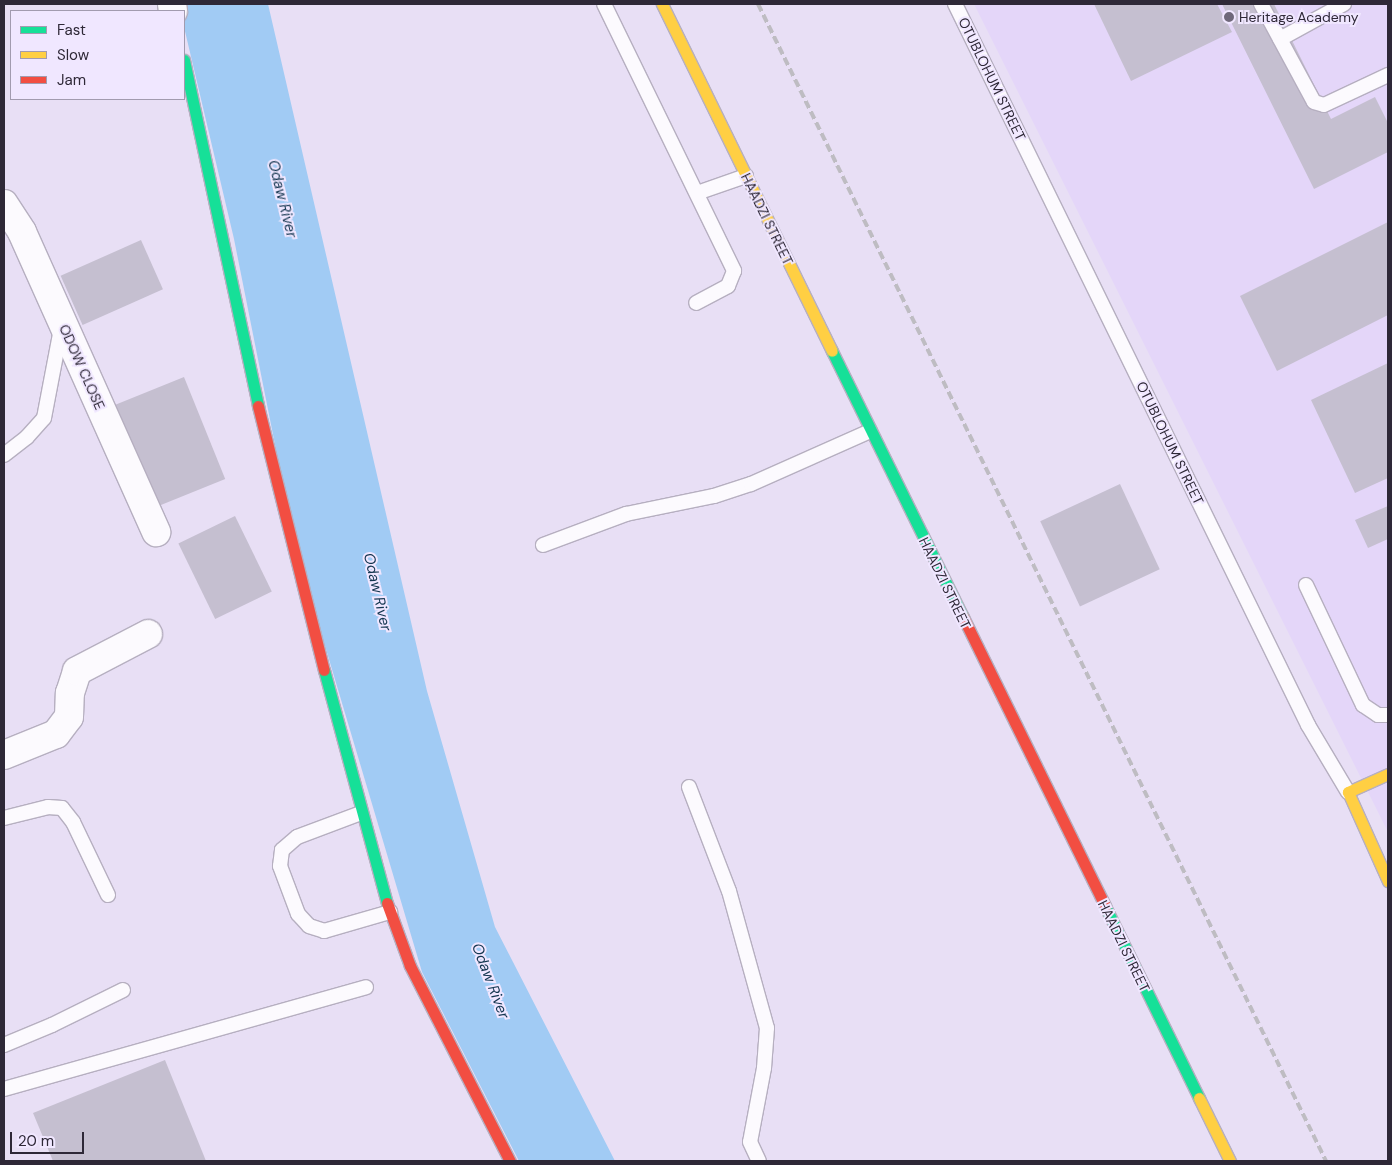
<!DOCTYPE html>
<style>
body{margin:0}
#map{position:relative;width:1392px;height:1165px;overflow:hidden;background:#e8dff5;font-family:"DM Sans",sans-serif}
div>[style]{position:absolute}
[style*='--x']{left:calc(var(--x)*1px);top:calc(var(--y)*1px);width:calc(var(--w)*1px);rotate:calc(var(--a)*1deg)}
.built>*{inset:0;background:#e4d6f9}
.water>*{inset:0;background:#a1cbf4}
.building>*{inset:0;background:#c5bfd0;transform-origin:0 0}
.roads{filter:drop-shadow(1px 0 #b6afc0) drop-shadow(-1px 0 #b6afc0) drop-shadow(0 1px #b6afc0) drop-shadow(0 -1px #b6afc0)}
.lane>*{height:14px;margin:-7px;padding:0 7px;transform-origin:7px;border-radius:7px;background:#fcfafe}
.street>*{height:28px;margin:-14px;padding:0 14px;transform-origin:14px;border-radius:14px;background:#fcfafe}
.fast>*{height:11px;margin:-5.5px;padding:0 5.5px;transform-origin:5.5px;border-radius:5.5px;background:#16e098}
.slow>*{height:11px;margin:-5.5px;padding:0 5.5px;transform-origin:5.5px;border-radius:5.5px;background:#ffcf43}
.jam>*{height:11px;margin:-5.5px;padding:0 5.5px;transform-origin:5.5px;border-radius:5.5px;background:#f24e42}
.rail>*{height:4px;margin-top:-2px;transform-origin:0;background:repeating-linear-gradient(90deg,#bebcc2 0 8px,transparent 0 12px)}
.dots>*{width:14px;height:14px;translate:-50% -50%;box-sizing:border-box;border:2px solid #f0e7ff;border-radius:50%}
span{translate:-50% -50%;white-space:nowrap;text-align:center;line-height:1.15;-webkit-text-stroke:4px #f0e7ff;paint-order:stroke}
.poi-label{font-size:14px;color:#2e2837}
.left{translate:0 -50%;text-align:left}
.street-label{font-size:14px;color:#2e2837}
.water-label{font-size:15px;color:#143650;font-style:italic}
.frame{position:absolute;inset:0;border:5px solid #2e2837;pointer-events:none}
.legend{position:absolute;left:10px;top:10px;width:175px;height:90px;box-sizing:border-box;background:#f0e7ff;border:1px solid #a29baf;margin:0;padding:6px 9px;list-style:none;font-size:15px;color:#2e2837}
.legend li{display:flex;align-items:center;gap:10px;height:25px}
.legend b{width:25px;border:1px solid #a29baf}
.scale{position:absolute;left:10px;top:1132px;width:74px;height:22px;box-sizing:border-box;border:2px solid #2e2837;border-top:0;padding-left:6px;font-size:15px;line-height:18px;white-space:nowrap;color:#2e2837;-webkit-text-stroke:4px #f0e7ff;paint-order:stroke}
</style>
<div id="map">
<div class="built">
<div style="clip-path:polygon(974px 4px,1388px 4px,1388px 832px)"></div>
</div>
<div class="water">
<div style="clip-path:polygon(178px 4px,268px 4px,427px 691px,495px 927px,615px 1161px,519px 1161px,422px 972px,295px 545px,234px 239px,184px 27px,184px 11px)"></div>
</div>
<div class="building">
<div style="clip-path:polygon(1094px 4px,1217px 4px,1232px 32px,1131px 81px)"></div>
<div style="clip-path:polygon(1222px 4px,1274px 4px,1331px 119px,1375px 97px,1388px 123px,1388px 152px,1314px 189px)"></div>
<div style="clip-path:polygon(1388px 222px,1388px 315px,1277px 371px,1240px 296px)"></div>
<div style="left:141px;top:240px;width:54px;height:88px;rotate:66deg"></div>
<div style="clip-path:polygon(1388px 363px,1388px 478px,1355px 493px,1311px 400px)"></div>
<div style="left:184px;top:377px;width:110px;height:76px;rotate:68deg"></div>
<div style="left:1120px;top:484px;width:94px;height:88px;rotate:65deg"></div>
<div style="clip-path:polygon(1388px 506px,1388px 539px,1368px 548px,1355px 520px)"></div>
<div style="left:235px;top:516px;width:84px;height:63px;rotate:64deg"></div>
<div style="clip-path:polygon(165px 1060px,206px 1161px,53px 1161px,33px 1113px)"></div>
</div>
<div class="roads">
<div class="lane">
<div style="--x:604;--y:4;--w:297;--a:64"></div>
<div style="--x:734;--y:271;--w:16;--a:112"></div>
<div style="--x:728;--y:286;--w:36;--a:152"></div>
<div style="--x:955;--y:4;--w:803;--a:63.91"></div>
<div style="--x:1308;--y:725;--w:78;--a:59.2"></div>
<div style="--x:1261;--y:4;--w:111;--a:61.6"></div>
<div style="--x:1314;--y:102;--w:10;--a:17"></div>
<div style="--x:1324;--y:105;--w:71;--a:-25.1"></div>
<div style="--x:1280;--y:39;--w:73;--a:-28.7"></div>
<div style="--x:697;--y:193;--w:52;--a:-19.1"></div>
<div style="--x:4;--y:455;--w:29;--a:-38"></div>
<div style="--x:27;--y:437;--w:25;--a:-48"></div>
<div style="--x:44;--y:418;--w:91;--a:-79.2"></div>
<div style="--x:543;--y:545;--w:89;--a:-20.5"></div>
<div style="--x:626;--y:514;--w:90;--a:-11.6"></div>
<div style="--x:714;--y:496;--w:39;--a:-18"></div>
<div style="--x:751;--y:484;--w:130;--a:-24"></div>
<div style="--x:1306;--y:585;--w:133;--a:64.6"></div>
<div style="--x:1363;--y:705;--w:18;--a:34"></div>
<div style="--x:1378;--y:715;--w:10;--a:0"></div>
<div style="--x:689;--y:787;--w:111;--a:69"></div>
<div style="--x:729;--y:891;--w:142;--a:74.5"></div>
<div style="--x:767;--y:1028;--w:40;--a:94.3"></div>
<div style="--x:764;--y:1068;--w:75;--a:100.7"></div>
<div style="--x:750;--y:1142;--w:21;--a:65"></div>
<div style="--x:361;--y:813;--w:68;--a:159.4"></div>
<div style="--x:297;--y:837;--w:20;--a:139"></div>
<div style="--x:282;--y:850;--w:16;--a:97"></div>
<div style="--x:280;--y:866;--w:51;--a:69.4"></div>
<div style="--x:298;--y:914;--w:16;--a:47"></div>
<div style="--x:309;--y:926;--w:16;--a:18"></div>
<div style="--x:324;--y:931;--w:69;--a:-16.1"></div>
<div style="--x:4;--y:818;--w:45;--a:-14"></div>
<div style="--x:48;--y:807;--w:14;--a:4"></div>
<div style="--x:62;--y:808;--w:18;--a:52"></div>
<div style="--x:73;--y:822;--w:81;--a:64.4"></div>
<div style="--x:4;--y:1045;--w:52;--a:-22.6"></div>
<div style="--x:52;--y:1025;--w:79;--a:-26.2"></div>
<div style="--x:4;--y:1089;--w:376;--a:-15.7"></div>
</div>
<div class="street">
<div style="--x:172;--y:4;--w:7;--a:82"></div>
<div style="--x:4;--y:204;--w:33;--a:57"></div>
<div style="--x:22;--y:232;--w:329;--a:65.9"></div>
<div style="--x:4;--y:755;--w:56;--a:-22"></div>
<div style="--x:56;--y:734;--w:21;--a:-53"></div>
<div style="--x:69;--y:717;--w:24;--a:-88"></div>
<div style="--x:70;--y:693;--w:23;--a:-72"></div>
<div style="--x:77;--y:671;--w:80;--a:-27.5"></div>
</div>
<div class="fast">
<div style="--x:184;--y:60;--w:354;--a:77.9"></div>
<div style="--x:832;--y:351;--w:297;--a:63.8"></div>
<div style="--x:324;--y:670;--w:241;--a:74.9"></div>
<div style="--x:1105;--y:906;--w:214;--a:63.9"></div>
</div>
<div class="slow">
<div style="--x:662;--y:4;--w:386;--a:63.9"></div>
<div style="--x:1388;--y:774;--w:44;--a:155.8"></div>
<div style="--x:1348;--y:792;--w:98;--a:65.8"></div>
<div style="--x:1199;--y:1098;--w:70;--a:63.8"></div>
</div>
<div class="jam">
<div style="--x:258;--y:406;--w:272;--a:76"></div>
<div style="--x:963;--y:617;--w:322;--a:63.8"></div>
<div style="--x:387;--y:903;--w:67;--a:69.9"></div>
<div style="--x:410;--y:966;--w:219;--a:62.9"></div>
</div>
</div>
<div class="rail">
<div style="--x:758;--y:4;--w:1289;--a:63.85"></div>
</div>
<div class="dots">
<div style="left:1229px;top:17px;background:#6f687a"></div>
</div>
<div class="poi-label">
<span class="left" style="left:1239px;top:17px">Heritage Academy</span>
</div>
<div class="street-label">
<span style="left:992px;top:79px;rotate:64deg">OTUBLOHUM STREET</span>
<span style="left:767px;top:219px;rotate:64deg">HAADZI STREET</span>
<span style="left:82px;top:367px;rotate:66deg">ODOW CLOSE</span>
<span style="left:1170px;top:443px;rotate:64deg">OTUBLOHUM STREET</span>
<span style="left:945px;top:583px;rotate:64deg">HAADZI STREET</span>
<span style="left:1124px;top:946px;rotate:64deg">HAADZI STREET</span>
</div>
<div class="water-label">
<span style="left:282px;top:199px;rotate:76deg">Odaw River</span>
<span style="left:377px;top:592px;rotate:77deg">Odaw River</span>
<span style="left:490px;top:981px;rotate:69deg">Odaw River</span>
</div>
<div class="frame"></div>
<ul class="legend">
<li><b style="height:6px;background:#16e098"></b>Fast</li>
<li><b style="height:6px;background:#ffcf43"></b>Slow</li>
<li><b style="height:6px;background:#f24e42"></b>Jam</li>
</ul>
<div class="scale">20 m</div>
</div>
